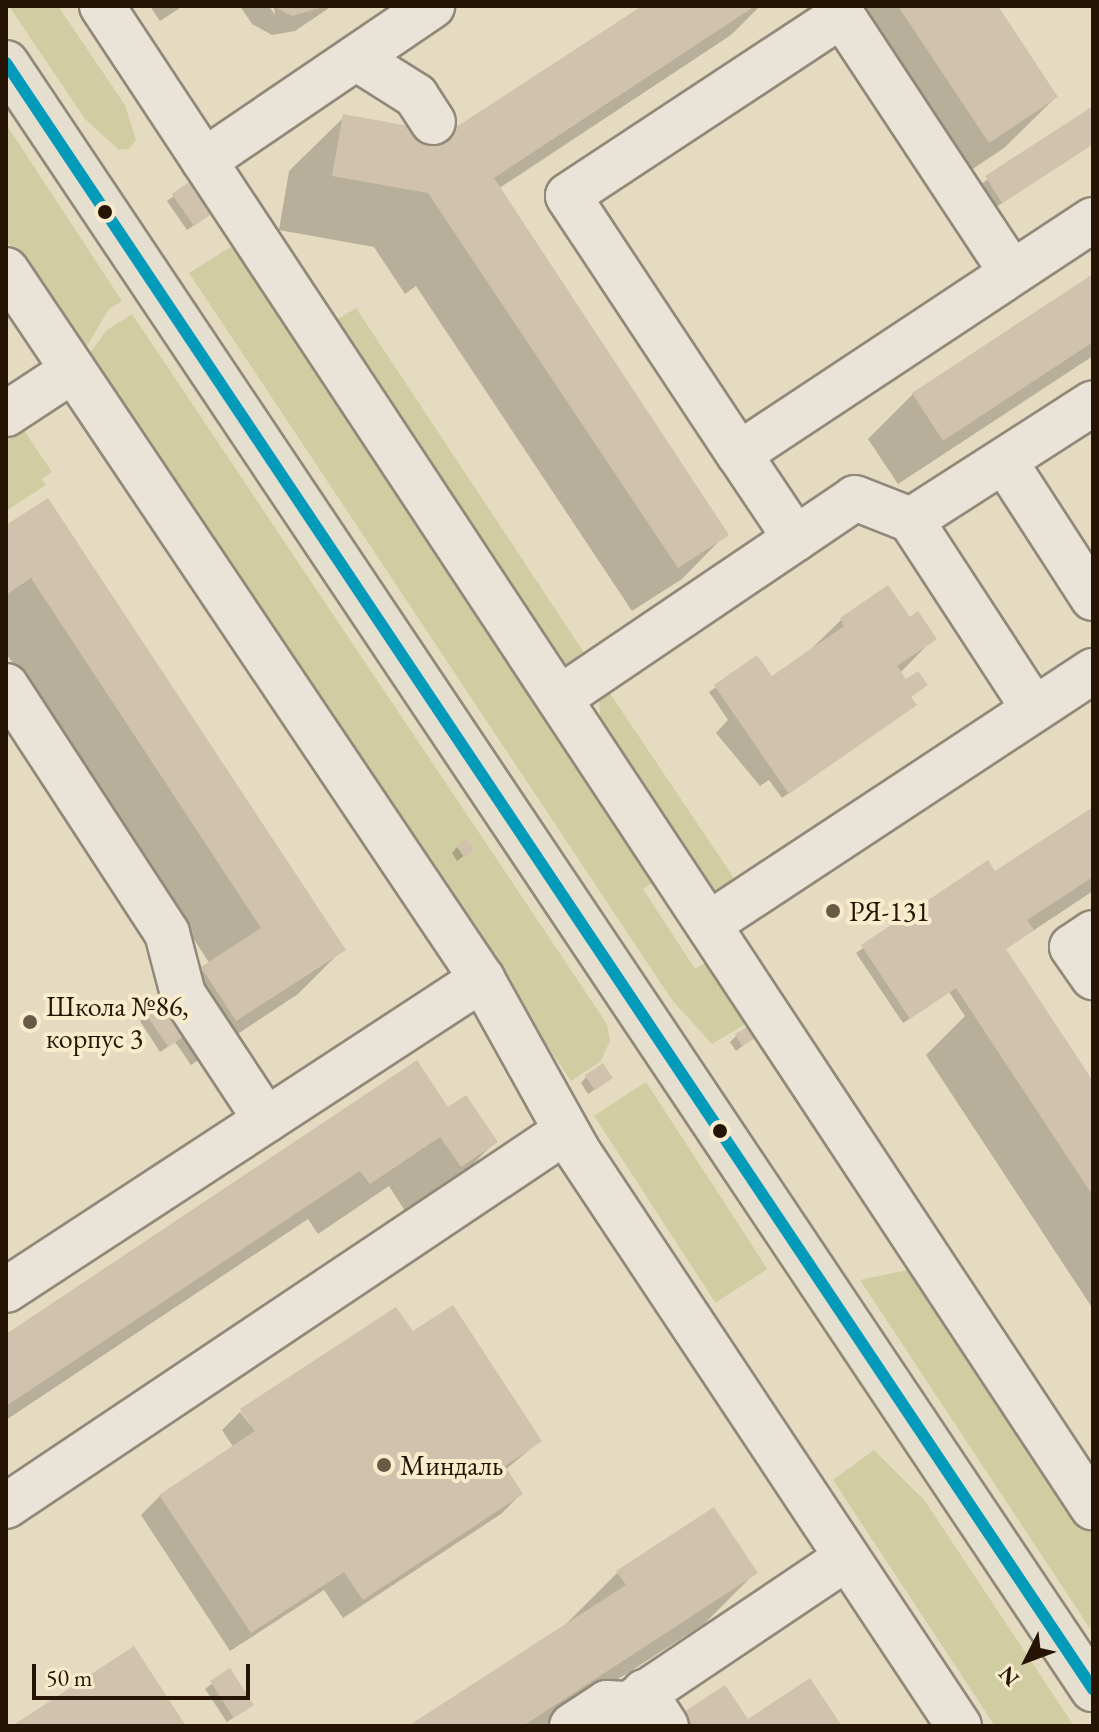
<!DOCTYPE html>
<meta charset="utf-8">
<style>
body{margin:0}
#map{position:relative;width:1099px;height:1732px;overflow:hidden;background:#e5dbc1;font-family:"EB Garamond",serif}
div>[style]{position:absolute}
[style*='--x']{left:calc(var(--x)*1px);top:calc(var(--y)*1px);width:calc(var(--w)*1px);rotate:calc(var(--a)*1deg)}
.green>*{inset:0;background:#d1cda2;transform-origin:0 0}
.shadow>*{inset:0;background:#0003}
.building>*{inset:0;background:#d1c2ad;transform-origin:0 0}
.roads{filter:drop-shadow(2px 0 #918979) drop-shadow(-2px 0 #918979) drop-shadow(0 2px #918979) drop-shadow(0 -2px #918979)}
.minor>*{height:44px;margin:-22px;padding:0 22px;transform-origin:22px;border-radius:22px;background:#e9e4d7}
.major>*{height:44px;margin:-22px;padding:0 22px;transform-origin:22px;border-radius:22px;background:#e5dfd0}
.bus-1>*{height:12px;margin:-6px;padding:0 6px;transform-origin:6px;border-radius:6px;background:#049aba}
.dots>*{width:22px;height:22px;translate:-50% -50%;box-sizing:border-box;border:4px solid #f8eccd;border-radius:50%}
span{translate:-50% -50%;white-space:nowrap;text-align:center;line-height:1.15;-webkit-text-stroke:8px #f8eccd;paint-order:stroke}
.poi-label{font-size:28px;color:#261505}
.left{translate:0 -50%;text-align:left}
.frame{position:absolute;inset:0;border:8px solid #261505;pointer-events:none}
.north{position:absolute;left:987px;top:1620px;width:80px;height:80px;-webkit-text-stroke:6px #f8eccd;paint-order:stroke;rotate:228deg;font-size:22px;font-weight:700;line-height:32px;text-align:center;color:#261505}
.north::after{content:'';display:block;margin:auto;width:28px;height:36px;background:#261505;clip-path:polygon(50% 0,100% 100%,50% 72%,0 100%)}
.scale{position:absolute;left:32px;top:1664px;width:218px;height:36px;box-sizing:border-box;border:4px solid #261505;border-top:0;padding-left:10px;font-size:24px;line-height:28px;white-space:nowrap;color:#261505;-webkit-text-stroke:6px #f8eccd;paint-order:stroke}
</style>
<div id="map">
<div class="green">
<div style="clip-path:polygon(9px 6px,58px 6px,125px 105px,136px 140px,129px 149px,119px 150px,85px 119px)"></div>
<div style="clip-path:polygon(6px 124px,122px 301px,109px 309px,83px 353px,6px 239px)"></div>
<div style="clip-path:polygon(242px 240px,663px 875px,643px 889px,695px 969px,716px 956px,757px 1017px,712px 1044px,672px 1000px,189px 273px)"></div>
<div style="clip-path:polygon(356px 308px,589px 660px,569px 668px,564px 663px,337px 320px)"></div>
<div style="clip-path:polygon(132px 314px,607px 1024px,610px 1041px,600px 1062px,571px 1081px,86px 358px,107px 330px)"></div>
<div style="clip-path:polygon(21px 426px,52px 472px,42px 479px,46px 485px,6px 511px,6px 437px)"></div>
<div style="clip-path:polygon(607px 689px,742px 890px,721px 894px,714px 890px,600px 718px,599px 694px)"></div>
<div style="left:646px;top:1082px;width:223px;height:62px;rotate:57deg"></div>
<div style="clip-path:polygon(922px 1267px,1093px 1526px,1093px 1633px,860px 1280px)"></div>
<div style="clip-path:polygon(874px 1450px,925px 1501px,1074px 1726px,995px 1726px,833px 1480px)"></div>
</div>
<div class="shadow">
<div style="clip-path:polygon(150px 6px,183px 6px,160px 21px)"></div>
<div style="clip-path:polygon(240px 6px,269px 6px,275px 15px,274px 6px,332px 6px,295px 31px,272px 35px,252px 24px)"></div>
<div style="clip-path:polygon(645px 6px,760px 6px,731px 35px,498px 189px,726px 534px,682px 579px,632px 611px,416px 286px,405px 294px,374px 247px,279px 230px,289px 171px,344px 117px,448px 135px)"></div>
<div style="clip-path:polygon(813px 6px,995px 6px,1056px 97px,1004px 148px,937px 193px)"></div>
<div style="clip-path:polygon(1093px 109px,1093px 144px,996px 207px,981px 184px)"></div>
<div style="clip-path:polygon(189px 185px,202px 220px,187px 230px,167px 201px)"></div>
<div style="clip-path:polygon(1093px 276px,1093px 356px,898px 484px,868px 439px,913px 394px)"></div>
<div style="clip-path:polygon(6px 528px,343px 949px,298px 994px,191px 1065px,175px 1042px,160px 1052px,140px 1021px,167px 1004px,210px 964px,6px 653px)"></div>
<div style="clip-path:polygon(841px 620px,909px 620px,934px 638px,900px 673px,914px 705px,782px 798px,769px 780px,760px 786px,716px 733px,728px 720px,709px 692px,757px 658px,764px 683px,805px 655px)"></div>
<div style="clip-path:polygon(1093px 810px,1093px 891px,1004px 950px,1093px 1084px,1093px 1309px,926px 1055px,965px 1016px,949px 992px,903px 1023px,856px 953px,988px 863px,994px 873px)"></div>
<div style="clip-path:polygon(457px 847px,465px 855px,457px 861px,452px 853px)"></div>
<div style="clip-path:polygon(736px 1036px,752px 1039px,736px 1051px,730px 1042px)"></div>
<div style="clip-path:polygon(586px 1077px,605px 1083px,588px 1094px,581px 1083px)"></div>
<div style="clip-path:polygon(447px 1110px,495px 1142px,444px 1193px,409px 1217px,389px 1186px,318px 1234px,308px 1219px,6px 1420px,6px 1336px)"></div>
<div style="clip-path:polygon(241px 1411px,540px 1441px,505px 1470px,521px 1494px,501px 1514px,343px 1618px,324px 1590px,230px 1651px,141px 1515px,160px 1496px,234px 1448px,222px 1430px,240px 1412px,262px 1439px)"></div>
<div style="clip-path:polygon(617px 1573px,755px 1573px,704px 1624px,545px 1726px,412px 1726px,566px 1624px)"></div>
<div style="clip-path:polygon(229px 1671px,245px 1710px,227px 1722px,205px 1689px)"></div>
<div style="clip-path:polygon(685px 1714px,747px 1722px,839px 1726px,673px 1726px)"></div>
</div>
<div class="building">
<div style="clip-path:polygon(273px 6px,326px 6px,292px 16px)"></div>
<div style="clip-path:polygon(642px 6px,755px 6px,494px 178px,729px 535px,678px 568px,428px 193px,332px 176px,343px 114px,447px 133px)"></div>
<div style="clip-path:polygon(898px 6px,998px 6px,1058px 97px,989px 143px)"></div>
<div style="clip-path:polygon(1093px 106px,1093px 144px,1002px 203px,985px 176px)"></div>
<div style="left:189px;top:182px;width:39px;height:21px;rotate:55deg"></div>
<div style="clip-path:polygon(1093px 274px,1093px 342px,943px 441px,912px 393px)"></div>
<div style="clip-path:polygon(48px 498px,346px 950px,236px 1021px,201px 967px,261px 928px,31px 578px,6px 595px,6px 525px)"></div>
<div style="clip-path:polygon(888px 585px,910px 617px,918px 611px,937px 639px,897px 666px,906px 679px,918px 671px,928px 685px,911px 697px,917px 705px,789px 794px,714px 685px,757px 655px,772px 676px,844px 626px,840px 618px)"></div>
<div style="clip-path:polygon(1093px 807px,1093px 877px,1027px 920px,1034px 930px,1006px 949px,1093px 1081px,1093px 1196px,956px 988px,910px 1019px,861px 945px,988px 860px,995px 871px)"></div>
<div style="left:466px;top:839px;width:14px;height:12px;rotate:54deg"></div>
<div style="left:166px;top:999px;width:41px;height:25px;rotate:56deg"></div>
<div style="left:747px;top:1027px;width:14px;height:14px;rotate:60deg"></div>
<div style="clip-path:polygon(417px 1060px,448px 1107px,466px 1095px,498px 1142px,461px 1167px,440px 1137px,370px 1184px,360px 1171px,6px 1406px,6px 1334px)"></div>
<div style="left:603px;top:1063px;width:18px;height:22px;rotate:56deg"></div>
<div style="clip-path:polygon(453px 1305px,542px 1441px,505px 1466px,523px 1494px,363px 1600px,344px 1572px,251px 1633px,159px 1495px,255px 1431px,240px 1409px,396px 1307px,413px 1331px)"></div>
<div style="clip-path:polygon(714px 1507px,758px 1573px,523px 1726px,408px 1726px,626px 1585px,616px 1571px)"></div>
<div style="clip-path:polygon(134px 1646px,186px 1726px,12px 1726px)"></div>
<div style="left:230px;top:1668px;width:44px;height:24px;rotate:57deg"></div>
<div style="clip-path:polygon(810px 1678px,842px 1726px,693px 1726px,684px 1712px,725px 1685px,748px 1719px)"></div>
</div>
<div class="roads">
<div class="minor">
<div style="--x:102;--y:6;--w:1799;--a:56.58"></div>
<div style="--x:356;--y:58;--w:71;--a:32.3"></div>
<div style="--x:416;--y:96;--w:31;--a:57"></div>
<div style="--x:204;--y:161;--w:276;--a:-34.2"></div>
<div style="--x:6;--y:270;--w:854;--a:56.12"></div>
<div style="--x:482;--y:979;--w:196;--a:60.9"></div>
<div style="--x:577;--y:1150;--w:691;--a:56.45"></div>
<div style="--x:1012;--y:273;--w:309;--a:-123.4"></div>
<div style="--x:842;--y:15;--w:328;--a:146.6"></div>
<div style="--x:568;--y:196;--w:310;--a:56.5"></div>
<div style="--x:739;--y:454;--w:424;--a:-33.5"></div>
<div style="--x:6;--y:414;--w:80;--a:-33.3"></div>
<div style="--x:739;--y:454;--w:102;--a:56.2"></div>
<div style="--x:1005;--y:462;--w:162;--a:57.1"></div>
<div style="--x:6;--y:686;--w:295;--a:56.9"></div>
<div style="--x:167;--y:933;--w:63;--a:75.3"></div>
<div style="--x:183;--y:994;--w:151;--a:56.6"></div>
<div style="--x:560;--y:698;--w:356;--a:-34.1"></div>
<div style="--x:855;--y:498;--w:60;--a:21.4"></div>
<div style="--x:1034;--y:709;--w:225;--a:-123.1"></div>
<div style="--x:911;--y:520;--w:216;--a:-32.7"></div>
<div style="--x:709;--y:924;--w:460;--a:-33.4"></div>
<div style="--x:1093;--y:933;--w:25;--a:146"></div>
<div style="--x:1072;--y:947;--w:37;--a:55"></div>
<div style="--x:6;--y:1290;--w:569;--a:-33.16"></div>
<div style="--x:6;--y:1506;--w:674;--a:-33.81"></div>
<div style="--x:644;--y:1692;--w:40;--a:57.1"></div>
<div style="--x:572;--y:1726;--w:42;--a:-33.3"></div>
<div style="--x:607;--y:1703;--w:22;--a:3"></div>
<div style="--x:629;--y:1704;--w:262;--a:-33.9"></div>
</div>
<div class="major">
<div style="--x:6;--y:63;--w:1956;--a:56.24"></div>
</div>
</div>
<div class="bus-1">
<div style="--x:6;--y:63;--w:1956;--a:56.24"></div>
</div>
<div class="dots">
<div style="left:105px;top:212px;background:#261505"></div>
<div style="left:833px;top:911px;background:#695a47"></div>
<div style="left:30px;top:1022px;background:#695a47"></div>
<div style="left:720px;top:1131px;background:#261505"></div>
<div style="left:384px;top:1465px;background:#695a47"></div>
</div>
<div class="poi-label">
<span class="left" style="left:849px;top:911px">РЯ-131</span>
<span class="left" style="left:46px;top:1022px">Школа №86,<br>корпус 3</span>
<span class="left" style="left:400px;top:1465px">Миндаль</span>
</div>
<div class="frame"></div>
<div class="north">N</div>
<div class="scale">50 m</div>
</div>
